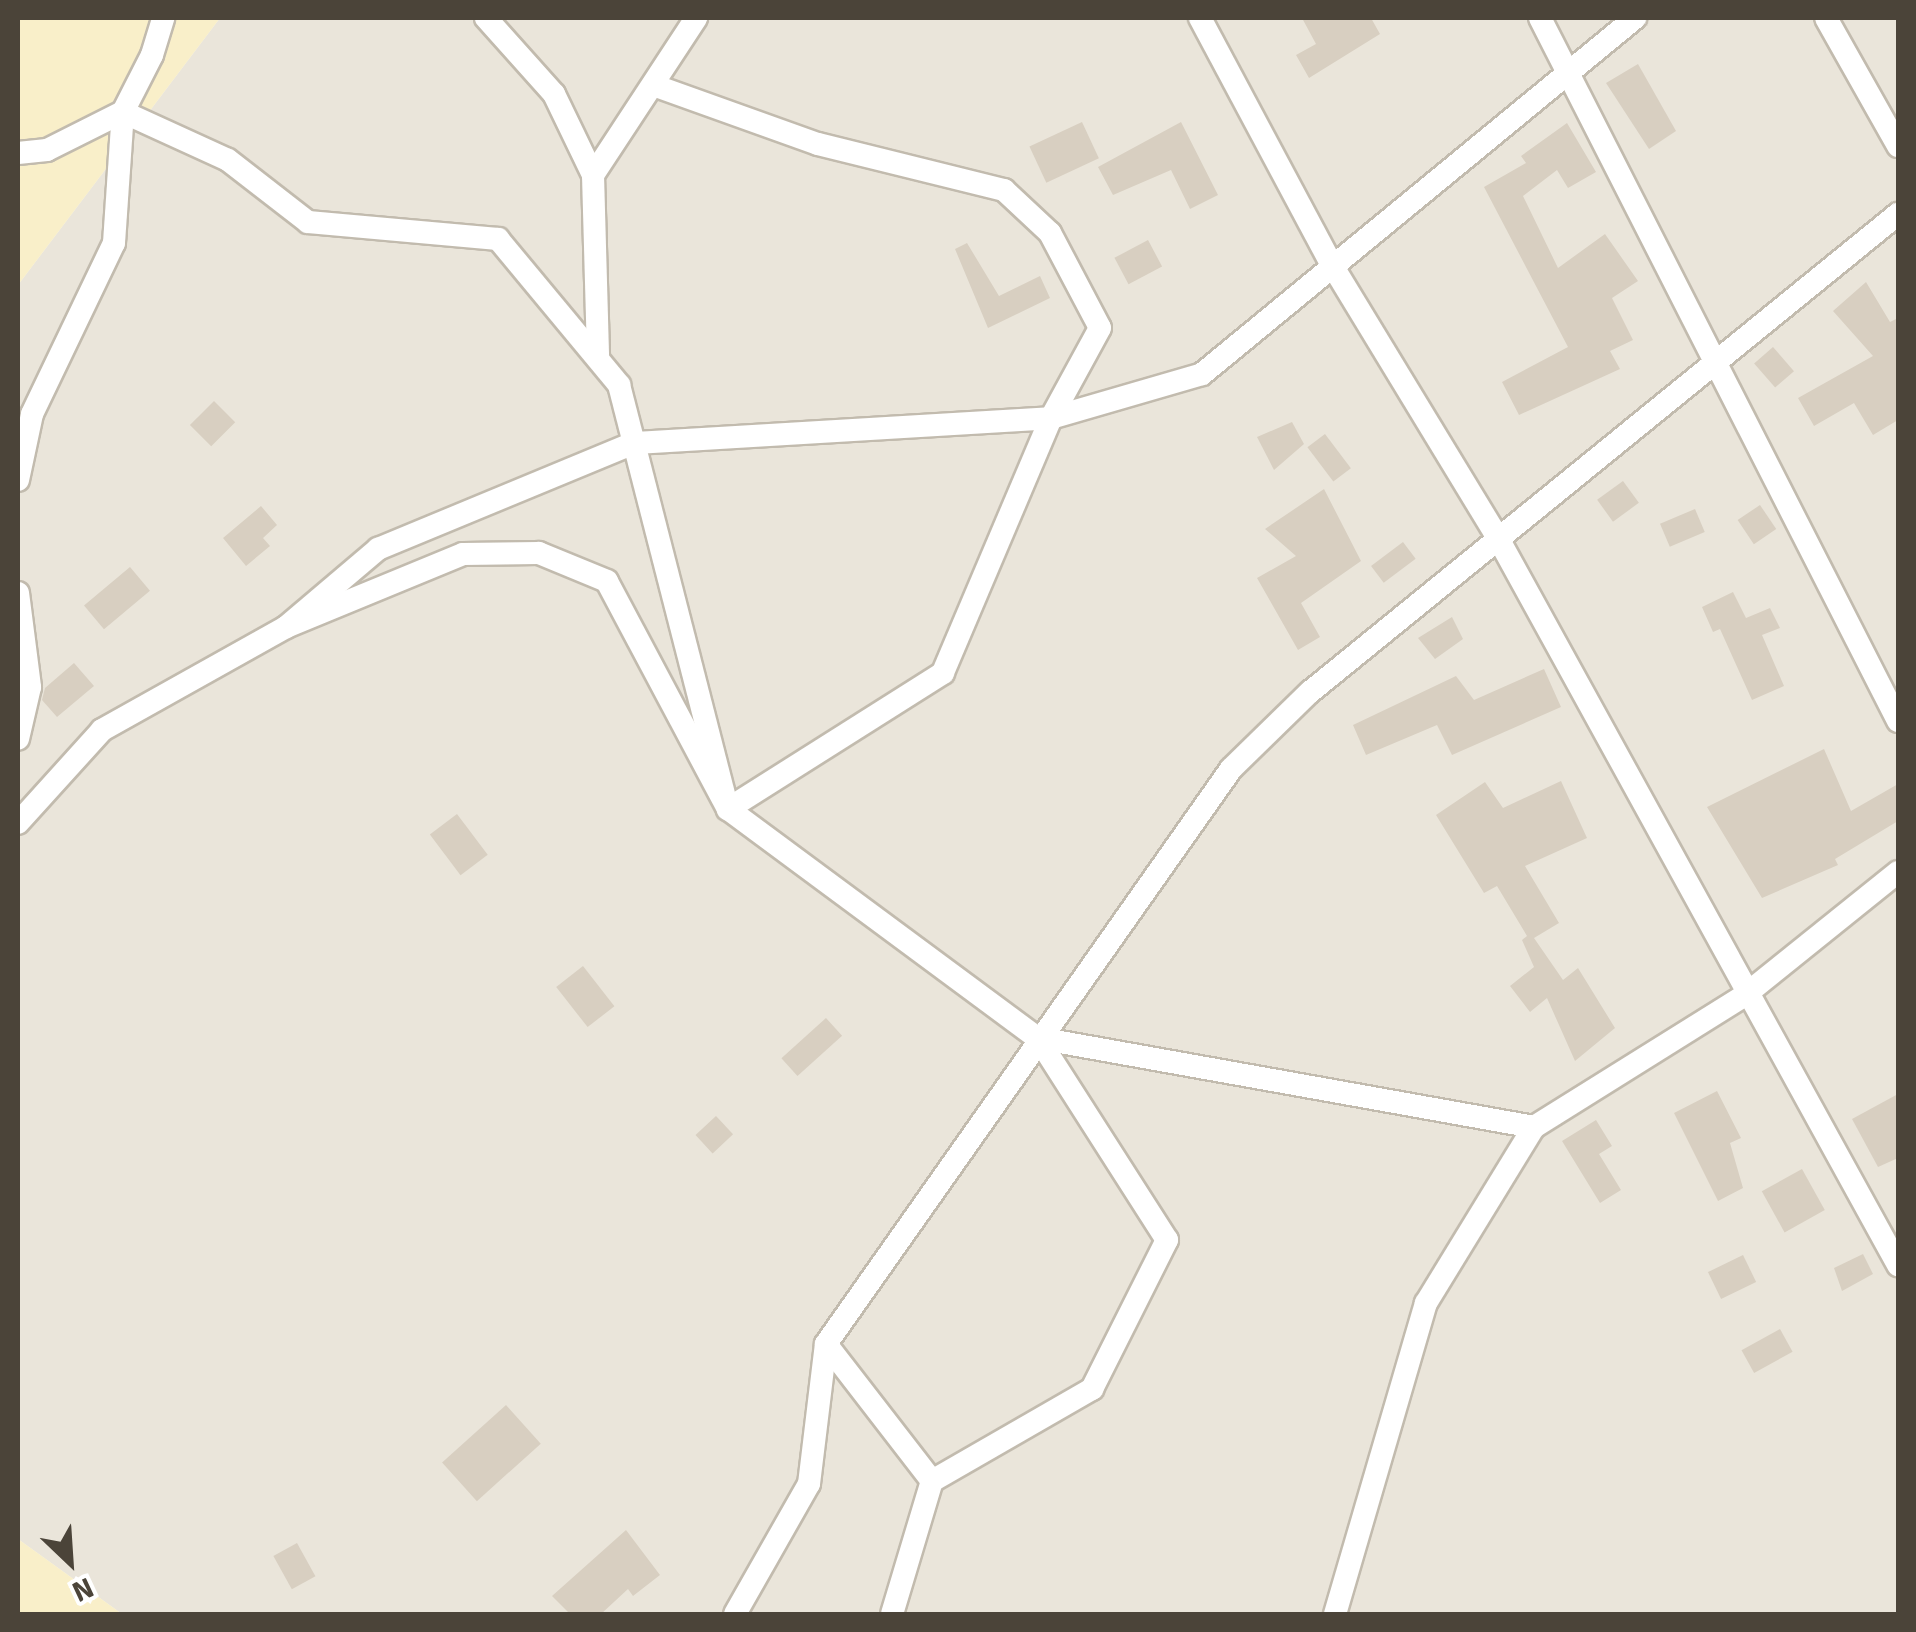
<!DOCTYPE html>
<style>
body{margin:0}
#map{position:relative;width:1916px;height:1632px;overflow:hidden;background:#f6f3ec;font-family:Signika,sans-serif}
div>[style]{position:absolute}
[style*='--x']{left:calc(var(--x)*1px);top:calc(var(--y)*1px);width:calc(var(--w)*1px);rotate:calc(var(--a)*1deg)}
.residential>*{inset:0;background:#eae5da}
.sand>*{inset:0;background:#f9efc9}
.building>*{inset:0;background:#d8cfc1;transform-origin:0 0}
.roads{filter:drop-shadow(2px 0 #c2bbae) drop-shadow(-2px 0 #c2bbae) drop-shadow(0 2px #c2bbae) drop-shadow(0 -2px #c2bbae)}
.street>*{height:22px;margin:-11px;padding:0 11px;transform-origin:11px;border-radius:11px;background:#fff}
span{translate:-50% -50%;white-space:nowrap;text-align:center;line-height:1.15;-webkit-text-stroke:8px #fff;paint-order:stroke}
.frame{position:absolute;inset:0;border:20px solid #4b4439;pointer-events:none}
.north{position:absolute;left:20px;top:1512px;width:100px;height:100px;-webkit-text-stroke:8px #fff;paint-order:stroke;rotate:155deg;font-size:28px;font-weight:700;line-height:40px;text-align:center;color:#4b4439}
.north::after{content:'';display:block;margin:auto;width:35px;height:45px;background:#4b4439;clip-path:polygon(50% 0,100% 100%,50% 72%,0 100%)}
</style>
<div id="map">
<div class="residential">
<div style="clip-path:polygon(220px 18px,1898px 18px,1898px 1614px,122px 1614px,18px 1539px,18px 285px)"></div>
</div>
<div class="sand">
<div style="clip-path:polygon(18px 18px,220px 18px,18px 285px)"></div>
<div style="clip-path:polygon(18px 1539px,122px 1614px,18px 1614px)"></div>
</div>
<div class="building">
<div style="clip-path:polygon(1302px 18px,1371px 18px,1380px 34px,1309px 78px,1296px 55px,1316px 44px)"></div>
<div style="clip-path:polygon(1638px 64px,1676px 131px,1649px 149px,1606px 83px)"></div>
<div style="left:1082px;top:122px;width:40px;height:58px;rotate:65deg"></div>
<div style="clip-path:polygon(1181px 122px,1218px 195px,1190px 209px,1171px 170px,1113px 195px,1098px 167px)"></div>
<div style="clip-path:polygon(1567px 123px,1596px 172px,1568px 188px,1557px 170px,1523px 196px,1558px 268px,1605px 234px,1638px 281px,1612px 298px,1633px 340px,1610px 351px,1620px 369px,1519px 415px,1502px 382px,1568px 347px,1484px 187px,1526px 163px,1521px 156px)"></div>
<div style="left:1148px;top:240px;width:30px;height:38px;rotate:62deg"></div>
<div style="clip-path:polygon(967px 243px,999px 296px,1040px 276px,1050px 298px,988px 328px,955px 249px)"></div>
<div style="clip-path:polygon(1866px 282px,1890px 322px,1898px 318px,1898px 420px,1873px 435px,1854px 403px,1814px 426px,1798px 398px,1873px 356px,1833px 311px)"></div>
<div style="left:1773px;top:347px;width:32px;height:25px;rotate:49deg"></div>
<div style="left:214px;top:401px;width:30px;height:34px;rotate:45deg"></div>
<div style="clip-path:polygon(1292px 422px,1304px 444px,1274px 470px,1257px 437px)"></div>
<div style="left:1325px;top:434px;width:43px;height:22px;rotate:53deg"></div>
<div style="left:1623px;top:481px;width:27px;height:32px;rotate:54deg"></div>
<div style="clip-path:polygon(1324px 489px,1361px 561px,1301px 603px,1320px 637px,1298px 650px,1257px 578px,1296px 556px,1265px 529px)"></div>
<div style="left:1760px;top:505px;width:29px;height:27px;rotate:56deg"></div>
<div style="clip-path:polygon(261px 506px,277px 525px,263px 538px,270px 546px,246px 566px,223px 538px)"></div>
<div style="left:1695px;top:509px;width:25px;height:38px;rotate:67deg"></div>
<div style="left:1403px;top:542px;width:21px;height:40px;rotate:53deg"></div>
<div style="left:130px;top:567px;width:31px;height:60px;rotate:50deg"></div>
<div style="clip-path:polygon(1733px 592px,1746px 618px,1770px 608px,1780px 628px,1762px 635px,1784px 686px,1752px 700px,1720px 629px,1713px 632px,1702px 607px)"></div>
<div style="clip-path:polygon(1452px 617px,1463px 639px,1435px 659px,1418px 638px)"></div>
<div style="clip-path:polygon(74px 663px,94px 686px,57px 717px,42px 700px,45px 688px)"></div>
<div style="clip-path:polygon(1544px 669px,1561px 707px,1452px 755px,1437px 725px,1366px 755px,1353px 725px,1456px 676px,1474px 700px)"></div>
<div style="clip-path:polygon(1824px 749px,1851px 811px,1898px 784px,1898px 821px,1835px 859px,1838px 865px,1762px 898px,1707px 807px)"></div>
<div style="clip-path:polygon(1561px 781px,1587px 838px,1525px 866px,1559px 923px,1534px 938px,1563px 980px,1578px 968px,1615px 1028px,1575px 1061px,1547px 998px,1530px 1012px,1510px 986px,1534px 967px,1522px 940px,1527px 936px,1497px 886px,1484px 893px,1436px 815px,1485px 782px,1503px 808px)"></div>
<div style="left:457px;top:814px;width:51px;height:34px;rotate:53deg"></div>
<div style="left:583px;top:966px;width:51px;height:34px;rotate:52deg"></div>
<div style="left:826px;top:1018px;width:24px;height:60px;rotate:48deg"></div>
<div style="clip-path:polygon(1717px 1091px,1741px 1138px,1730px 1143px,1743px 1188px,1718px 1201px,1674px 1113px)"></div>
<div style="clip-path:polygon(1898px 1094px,1898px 1158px,1878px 1167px,1852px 1119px)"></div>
<div style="left:716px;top:1116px;width:25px;height:28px;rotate:47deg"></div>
<div style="clip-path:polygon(1596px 1120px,1612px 1146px,1599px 1154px,1621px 1190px,1600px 1203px,1562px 1141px)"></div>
<div style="left:1802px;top:1169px;width:47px;height:46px;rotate:61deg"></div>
<div style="clip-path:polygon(1863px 1254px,1873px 1274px,1842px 1291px,1834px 1268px)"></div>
<div style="left:1743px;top:1255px;width:30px;height:39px;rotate:64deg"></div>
<div style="left:1780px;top:1329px;width:26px;height:44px;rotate:61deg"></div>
<div style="left:506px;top:1405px;width:52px;height:86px;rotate:48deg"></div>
<div style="clip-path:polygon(626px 1530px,660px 1575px,633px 1596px,628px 1589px,601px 1614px,570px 1614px,552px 1596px)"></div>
<div style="left:297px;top:1543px;width:38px;height:27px;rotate:61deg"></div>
</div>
<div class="roads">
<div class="street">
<div style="--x:486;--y:18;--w:102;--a:48.2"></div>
<div style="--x:554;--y:94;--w:90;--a:64.3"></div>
<div style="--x:593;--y:175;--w:180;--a:88.4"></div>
<div style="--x:1200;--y:18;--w:280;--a:61.9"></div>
<div style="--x:1332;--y:265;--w:322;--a:58.7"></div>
<div style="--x:1499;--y:540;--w:828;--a:61.17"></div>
<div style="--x:1540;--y:18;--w:789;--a:63.01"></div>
<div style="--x:1826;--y:18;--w:147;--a:60.6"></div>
<div style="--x:653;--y:85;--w:175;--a:19.7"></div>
<div style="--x:818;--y:144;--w:192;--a:13.9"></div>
<div style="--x:1004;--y:190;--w:63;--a:43.1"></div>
<div style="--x:1050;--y:233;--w:107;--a:62.2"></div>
<div style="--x:1100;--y:328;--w:102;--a:118.6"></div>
<div style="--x:1051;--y:418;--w:157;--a:-16.2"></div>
<div style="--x:1202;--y:374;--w:561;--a:-39.43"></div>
<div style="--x:18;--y:153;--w:29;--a:-6"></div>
<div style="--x:47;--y:150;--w:85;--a:-26.6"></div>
<div style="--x:123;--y:112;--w:115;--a:24.6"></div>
<div style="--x:228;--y:160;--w:101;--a:37.8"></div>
<div style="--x:308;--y:222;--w:191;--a:5.1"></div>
<div style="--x:498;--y:239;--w:190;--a:50.3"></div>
<div style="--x:619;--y:385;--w:438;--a:75.6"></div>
<div style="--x:728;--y:809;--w:385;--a:36.5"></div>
<div style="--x:1038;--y:1038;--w:504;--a:10.17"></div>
<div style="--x:593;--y:175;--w:188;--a:-56.7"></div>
<div style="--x:18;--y:480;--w:67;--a:-78"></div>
<div style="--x:32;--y:414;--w:190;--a:-64.4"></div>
<div style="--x:114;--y:243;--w:131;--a:-86.1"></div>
<div style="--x:123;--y:112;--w:64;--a:-63"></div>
<div style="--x:152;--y:55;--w:39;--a:-73"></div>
<div style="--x:18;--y:593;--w:95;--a:82.7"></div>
<div style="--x:30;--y:687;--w:53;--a:103"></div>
<div style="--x:18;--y:823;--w:125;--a:-47.9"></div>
<div style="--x:102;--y:730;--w:211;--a:-29.2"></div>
<div style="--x:286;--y:627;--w:121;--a:-40.3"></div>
<div style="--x:378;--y:549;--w:277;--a:-22.5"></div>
<div style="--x:634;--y:443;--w:418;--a:-3.4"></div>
<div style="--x:1051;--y:418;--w:277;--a:113"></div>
<div style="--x:943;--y:673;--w:254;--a:147.7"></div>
<div style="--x:728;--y:809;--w:258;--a:-118"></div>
<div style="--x:607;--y:581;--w:74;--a:-157.6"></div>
<div style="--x:539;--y:553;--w:76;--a:179.2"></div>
<div style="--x:463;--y:554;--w:191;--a:157.6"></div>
<div style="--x:932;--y:1481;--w:185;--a:-29.9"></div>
<div style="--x:1092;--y:1389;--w:167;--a:-63.3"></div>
<div style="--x:1167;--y:1240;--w:240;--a:-122.6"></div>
<div style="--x:735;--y:1614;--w:150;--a:-60.4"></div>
<div style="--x:809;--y:1484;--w:141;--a:-83.1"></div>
<div style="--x:892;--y:1614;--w:139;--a:-73.3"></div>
<div style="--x:932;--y:1481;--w:173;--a:-127.7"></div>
<div style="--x:826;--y:1344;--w:703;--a:-54.84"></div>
<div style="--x:1231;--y:769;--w:110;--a:-44.3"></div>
<div style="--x:1310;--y:692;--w:758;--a:-39.11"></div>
<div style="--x:1335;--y:1614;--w:324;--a:-73.7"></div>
<div style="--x:1426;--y:1303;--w:206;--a:-58.5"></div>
<div style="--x:1534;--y:1127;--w:249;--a:-32"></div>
<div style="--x:1745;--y:995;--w:196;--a:-38.8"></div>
</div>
</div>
<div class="frame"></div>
<div class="north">N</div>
</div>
